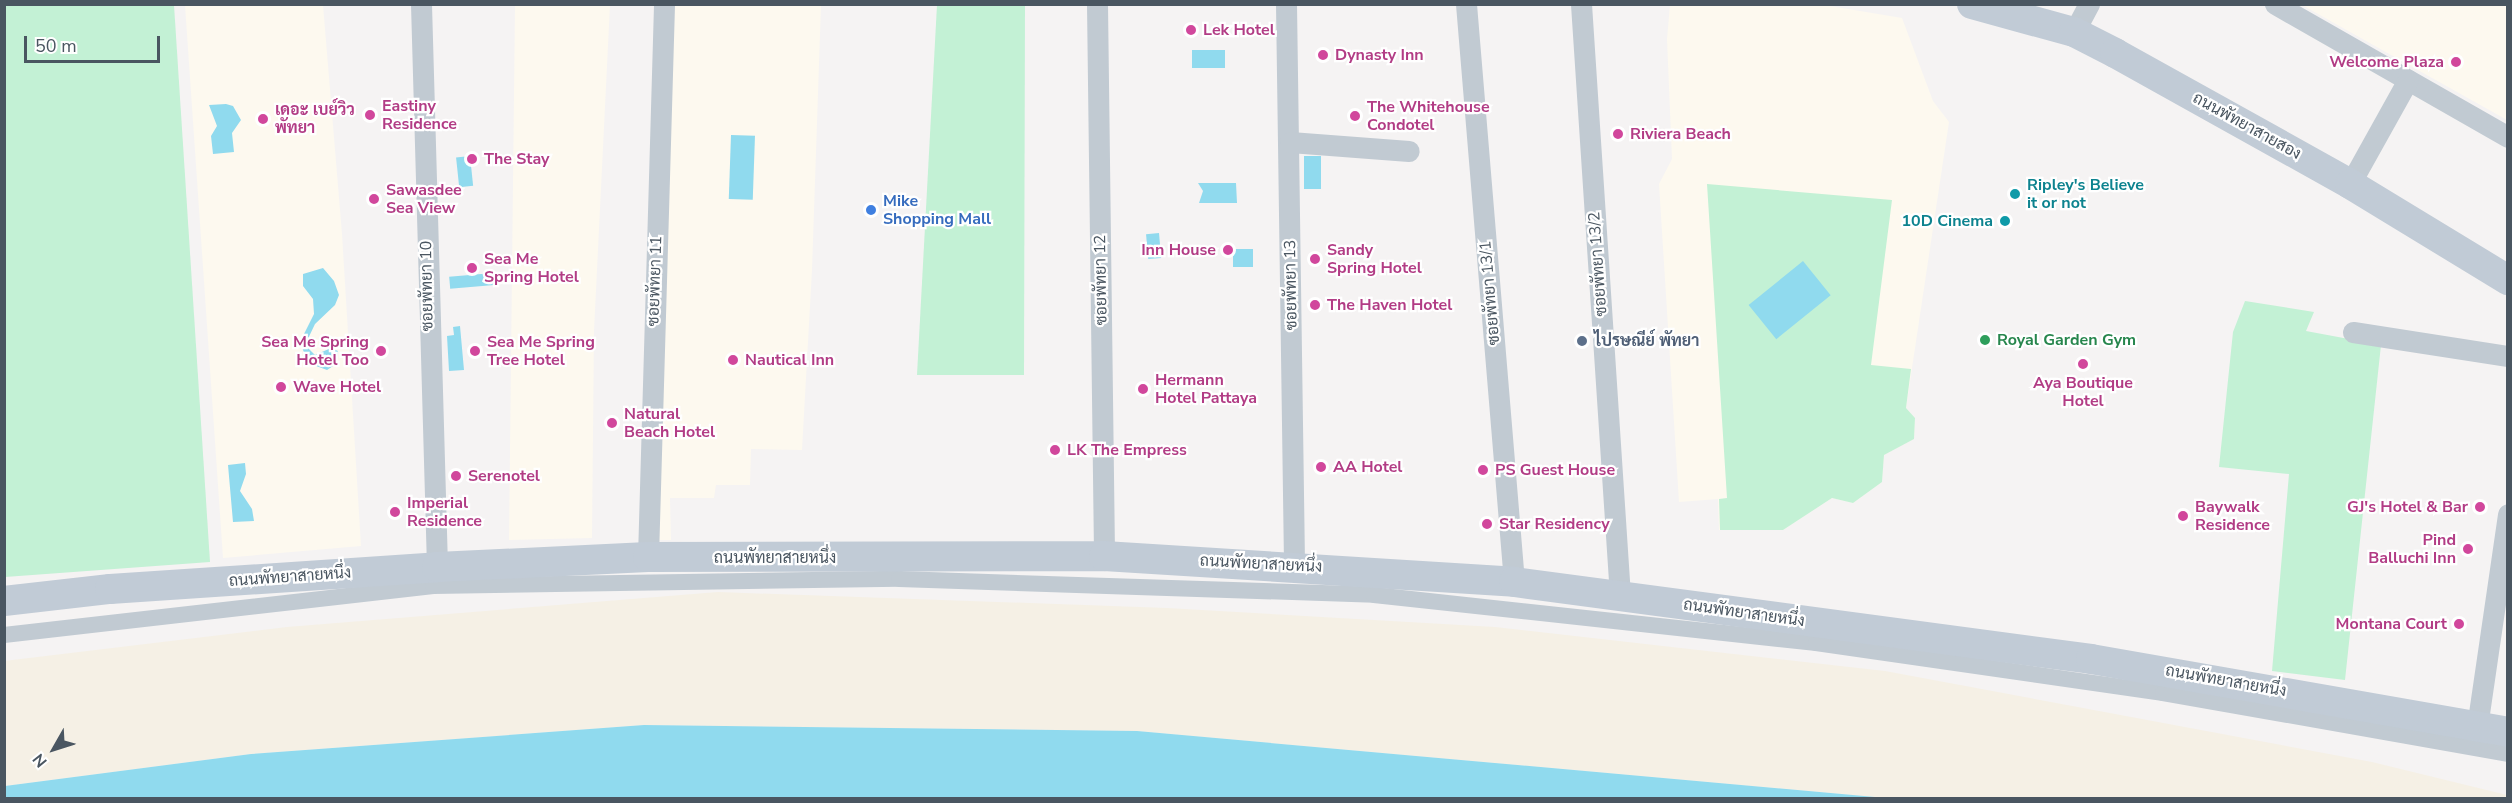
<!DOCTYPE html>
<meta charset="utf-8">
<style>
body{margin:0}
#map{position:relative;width:2512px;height:803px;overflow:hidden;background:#f5f3f3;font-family:"Nunito Sans",Sarabun,sans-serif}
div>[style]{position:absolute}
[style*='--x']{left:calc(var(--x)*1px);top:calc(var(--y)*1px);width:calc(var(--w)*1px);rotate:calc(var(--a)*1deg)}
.commercial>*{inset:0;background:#fdf9ef}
.green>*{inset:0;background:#c3f1d5}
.sand>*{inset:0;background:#f5f0e5}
.water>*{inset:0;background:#90daee;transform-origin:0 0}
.pedestrian>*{height:16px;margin:-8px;padding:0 8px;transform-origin:8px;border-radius:8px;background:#c1cad2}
.minor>*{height:21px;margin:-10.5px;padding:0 10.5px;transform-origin:10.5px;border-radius:10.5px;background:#c1cad2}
.secondary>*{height:30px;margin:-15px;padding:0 15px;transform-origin:15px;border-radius:15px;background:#c1cbd6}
.dots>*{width:16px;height:16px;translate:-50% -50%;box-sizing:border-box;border:3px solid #fff;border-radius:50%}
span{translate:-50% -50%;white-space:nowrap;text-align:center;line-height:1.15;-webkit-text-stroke:4.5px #fff;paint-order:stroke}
.hotel-label{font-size:16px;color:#b23c85;font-weight:700}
.left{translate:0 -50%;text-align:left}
.right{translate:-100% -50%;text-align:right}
.street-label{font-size:16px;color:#4a5661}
.culture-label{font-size:16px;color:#0d838f;font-weight:700}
.shop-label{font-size:16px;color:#366cbe;font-weight:700}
.leisure-label{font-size:16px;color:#27864d;font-weight:700}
.service-label{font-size:16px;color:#4e5e75;font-weight:700}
.frame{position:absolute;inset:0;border:6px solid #4a5661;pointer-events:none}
.north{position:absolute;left:24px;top:719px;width:60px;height:60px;-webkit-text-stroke:4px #fff;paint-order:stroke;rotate:231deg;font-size:16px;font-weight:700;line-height:24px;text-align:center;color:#4a5661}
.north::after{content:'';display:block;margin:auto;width:21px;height:27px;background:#4a5661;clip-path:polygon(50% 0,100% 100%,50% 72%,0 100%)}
.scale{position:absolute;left:24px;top:36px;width:136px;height:27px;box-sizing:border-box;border:3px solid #4a5661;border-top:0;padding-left:8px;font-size:18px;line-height:21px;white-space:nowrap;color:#4a5661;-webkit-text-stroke:4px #fff;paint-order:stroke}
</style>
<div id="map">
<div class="commercial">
<div style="clip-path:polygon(185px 5px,323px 5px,342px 234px,361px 546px,223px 558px)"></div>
<div style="clip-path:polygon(515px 5px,610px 5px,594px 331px,592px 538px,509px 540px)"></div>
<div style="clip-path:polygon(674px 5px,821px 5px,812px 270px,802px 450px,751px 449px,750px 485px,716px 485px,714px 498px,670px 498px,671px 540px,652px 540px)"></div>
<div style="clip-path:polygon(1670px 5px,1824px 5px,1902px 18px,1933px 101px,1949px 122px,1906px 408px,1915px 418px,1914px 439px,1884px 455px,1882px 482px,1853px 503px,1832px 498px,1783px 530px,1719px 530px,1718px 499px,1679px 502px,1659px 184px,1672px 159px,1667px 39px)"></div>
<div style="clip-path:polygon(2302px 5px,2507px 5px,2507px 120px)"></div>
</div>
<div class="green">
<div style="clip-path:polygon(5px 4px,174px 5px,210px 562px,5px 577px)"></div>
<div style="clip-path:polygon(937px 5px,1025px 5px,1024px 375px,917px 375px)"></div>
<div style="clip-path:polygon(1707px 184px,1892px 200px,1871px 365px,1911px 369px,1906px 408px,1915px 418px,1914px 439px,1884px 455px,1882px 482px,1853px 503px,1832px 498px,1783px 530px,1720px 530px,1719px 499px,1727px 498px)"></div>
<div style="clip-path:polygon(2245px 301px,2314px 312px,2306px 331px,2381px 345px,2345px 680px,2272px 671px,2289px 474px,2219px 467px,2233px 332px)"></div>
</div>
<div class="sand">
<div style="clip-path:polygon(718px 592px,1167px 608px,1495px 627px,1885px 671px,2372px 762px,2507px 795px,2507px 798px,1886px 798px,1137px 731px,644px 725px,251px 754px,5px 786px,4px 661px,287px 627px)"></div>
</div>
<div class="water">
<div style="left:1192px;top:50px;width:33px;height:18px"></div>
<div style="clip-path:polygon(226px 104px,233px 106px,241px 120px,232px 133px,234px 152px,213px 154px,211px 136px,217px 126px,209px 105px)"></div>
<div style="left:731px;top:135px;width:24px;height:64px;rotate:2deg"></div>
<div style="left:470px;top:156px;width:30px;height:14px;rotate:84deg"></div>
<div style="left:1304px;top:156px;width:17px;height:33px"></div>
<div style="clip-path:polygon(1198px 183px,1236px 183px,1237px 203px,1199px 203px,1203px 191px)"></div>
<div style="left:1159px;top:233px;width:25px;height:13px;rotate:85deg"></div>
<div style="left:1233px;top:249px;width:20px;height:18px"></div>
<div style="left:1803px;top:261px;width:44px;height:70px;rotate:51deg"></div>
<div style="clip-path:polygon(323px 268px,334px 281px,339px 295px,335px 305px,315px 324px,305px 345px,315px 355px,331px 348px,338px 351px,336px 364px,327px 370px,308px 363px,300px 342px,314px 314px,313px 299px,303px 286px,303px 274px)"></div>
<div style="left:493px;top:273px;width:12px;height:44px;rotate:85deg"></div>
<div style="clip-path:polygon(460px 326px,464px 370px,449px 371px,447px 336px,454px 335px,453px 327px)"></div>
<div style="clip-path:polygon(245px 463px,246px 474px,240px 491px,252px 509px,254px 521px,233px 522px,228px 465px)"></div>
<div style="clip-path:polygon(644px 725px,1137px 731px,1886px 798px,5px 798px,5px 786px,251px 754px)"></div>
</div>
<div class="pedestrian">
<div style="--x:4;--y:635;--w:432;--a:-6.5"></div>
<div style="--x:433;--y:586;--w:466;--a:-0.9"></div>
<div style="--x:899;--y:579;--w:475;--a:1.9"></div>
<div style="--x:1374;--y:595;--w:445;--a:6.2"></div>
<div style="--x:1816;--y:643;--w:351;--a:8.2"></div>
<div style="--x:2163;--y:693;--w:350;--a:10"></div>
</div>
<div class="minor">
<div style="--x:421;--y:4;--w:563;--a:88.37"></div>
<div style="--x:1097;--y:4;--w:552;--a:89.27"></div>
<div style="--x:1286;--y:4;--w:562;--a:89.18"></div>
<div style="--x:1466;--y:4;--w:580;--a:85.25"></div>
<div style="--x:1581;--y:4;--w:593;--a:86.23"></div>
<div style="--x:2275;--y:4;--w:268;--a:29.7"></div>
<div style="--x:2074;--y:32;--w:32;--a:-62"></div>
<div style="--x:1290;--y:142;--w:119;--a:4.3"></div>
<div style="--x:2350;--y:184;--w:119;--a:-60.9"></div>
<div style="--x:2353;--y:332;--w:157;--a:8.8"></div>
<div style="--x:648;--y:557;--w:553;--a:-88.34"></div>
<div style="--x:2477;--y:727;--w:215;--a:-81.7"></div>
</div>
<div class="secondary">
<div style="--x:1972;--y:4;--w:106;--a:15.4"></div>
<div style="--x:2074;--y:32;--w:46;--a:27.1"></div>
<div style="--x:2115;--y:53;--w:269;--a:29.1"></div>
<div style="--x:2350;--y:184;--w:185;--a:31.3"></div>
<div style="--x:4;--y:601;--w:107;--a:-6.5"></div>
<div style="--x:110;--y:589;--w:328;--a:-3.8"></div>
<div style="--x:437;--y:567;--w:211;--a:-2.7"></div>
<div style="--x:648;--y:557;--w:456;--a:-0.1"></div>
<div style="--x:1104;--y:556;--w:411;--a:3.6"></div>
<div style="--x:1514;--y:582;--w:582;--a:7.6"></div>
<div style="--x:2091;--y:659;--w:423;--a:9.9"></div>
</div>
<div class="dots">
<div style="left:1191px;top:30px;background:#d1479c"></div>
<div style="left:1323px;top:55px;background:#d1479c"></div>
<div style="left:2456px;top:62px;background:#d1479c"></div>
<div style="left:370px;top:115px;background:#d1479c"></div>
<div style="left:1355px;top:116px;background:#d1479c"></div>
<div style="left:263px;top:119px;background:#d1479c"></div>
<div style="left:1618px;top:134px;background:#d1479c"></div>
<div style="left:472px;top:159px;background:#d1479c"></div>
<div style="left:2015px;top:194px;background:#0f9aa8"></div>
<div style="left:374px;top:199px;background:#d1479c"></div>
<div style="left:871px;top:210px;background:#3f7fe0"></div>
<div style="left:2005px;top:221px;background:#0f9aa8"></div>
<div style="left:1228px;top:250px;background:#d1479c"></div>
<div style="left:1315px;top:259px;background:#d1479c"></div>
<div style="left:472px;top:268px;background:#d1479c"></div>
<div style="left:1315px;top:305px;background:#d1479c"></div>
<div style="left:1985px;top:340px;background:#2e9e5b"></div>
<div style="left:1582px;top:341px;background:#5c6f8a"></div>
<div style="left:381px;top:351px;background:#d1479c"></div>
<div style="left:475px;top:351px;background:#d1479c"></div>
<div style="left:733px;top:360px;background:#d1479c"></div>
<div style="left:2083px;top:364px;background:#d1479c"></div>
<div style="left:281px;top:387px;background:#d1479c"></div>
<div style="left:1143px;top:389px;background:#d1479c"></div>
<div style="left:612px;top:423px;background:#d1479c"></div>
<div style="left:1055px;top:450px;background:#d1479c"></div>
<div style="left:1321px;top:467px;background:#d1479c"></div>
<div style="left:1483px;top:470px;background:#d1479c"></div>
<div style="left:456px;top:476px;background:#d1479c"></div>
<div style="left:2480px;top:507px;background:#d1479c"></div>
<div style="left:395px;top:512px;background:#d1479c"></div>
<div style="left:2183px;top:516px;background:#d1479c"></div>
<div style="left:1487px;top:524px;background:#d1479c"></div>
<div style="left:2468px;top:549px;background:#d1479c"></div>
<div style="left:2459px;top:624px;background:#d1479c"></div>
</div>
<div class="hotel-label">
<span class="left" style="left:1203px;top:30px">Lek Hotel</span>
<span class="left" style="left:1335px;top:55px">Dynasty Inn</span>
<span class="right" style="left:2444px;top:62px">Welcome Plaza</span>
<span class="left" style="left:382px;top:115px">Eastiny<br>Residence</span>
<span class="left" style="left:1367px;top:116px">The Whitehouse<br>Condotel</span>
<span class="left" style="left:275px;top:119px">เดอะ เบย์วิว<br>พัทยา</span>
<span class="left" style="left:1630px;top:134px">Riviera Beach</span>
<span class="left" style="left:484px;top:159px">The Stay</span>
<span class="left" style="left:386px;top:199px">Sawasdee<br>Sea View</span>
<span class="right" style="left:1216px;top:250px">Inn House</span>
<span class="left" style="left:1327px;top:259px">Sandy<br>Spring Hotel</span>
<span class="left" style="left:484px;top:268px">Sea Me<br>Spring Hotel</span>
<span class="left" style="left:1327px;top:305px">The Haven Hotel</span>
<span class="right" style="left:369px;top:351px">Sea Me Spring<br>Hotel Too</span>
<span class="left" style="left:487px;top:351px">Sea Me Spring<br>Tree Hotel</span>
<span class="left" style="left:745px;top:360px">Nautical Inn</span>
<span class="left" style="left:1155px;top:389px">Hermann<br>Hotel Pattaya</span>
<span style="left:2083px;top:392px">Aya Boutique<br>Hotel</span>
<span class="left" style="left:293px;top:387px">Wave Hotel</span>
<span class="left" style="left:624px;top:423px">Natural<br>Beach Hotel</span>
<span class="left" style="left:1067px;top:450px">LK The Empress</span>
<span class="left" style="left:1333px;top:467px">AA Hotel</span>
<span class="left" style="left:1495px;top:470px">PS Guest House</span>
<span class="left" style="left:468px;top:476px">Serenotel</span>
<span class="left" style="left:407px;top:512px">Imperial<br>Residence</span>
<span class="left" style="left:2195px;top:516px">Baywalk<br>Residence</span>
<span class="right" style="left:2468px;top:507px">GJ's Hotel &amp; Bar</span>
<span class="left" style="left:1499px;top:524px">Star Residency</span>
<span class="right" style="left:2456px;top:549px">Pind<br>Balluchi Inn</span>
<span class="right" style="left:2447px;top:624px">Montana Court</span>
</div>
<div class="street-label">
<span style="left:2247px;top:126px;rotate:29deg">ถนนพัทยาสายสอง</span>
<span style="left:1598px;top:264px;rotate:-94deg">ซอยพัทยา 13/2</span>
<span style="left:1101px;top:280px;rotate:-91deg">ซอยพัทยา 12</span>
<span style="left:655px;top:281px;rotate:-88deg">ซอยพัทยา 11</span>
<span style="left:1291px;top:285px;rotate:-91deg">ซอยพัทยา 13</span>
<span style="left:427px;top:286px;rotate:-91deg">ซอยพัทยา 10</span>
<span style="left:1490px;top:293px;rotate:-95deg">ซอยพัทยา 13/1</span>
<span style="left:775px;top:558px">ถนนพัทยาสายหนึ่ง</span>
<span style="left:1261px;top:564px;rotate:3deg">ถนนพัทยาสายหนึ่ง</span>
<span style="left:290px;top:577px;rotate:-4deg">ถนนพัทยาสายหนึ่ง</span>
<span style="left:1744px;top:613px;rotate:8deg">ถนนพัทยาสายหนึ่ง</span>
<span style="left:2226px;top:681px;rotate:10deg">ถนนพัทยาสายหนึ่ง</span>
</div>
<div class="culture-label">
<span class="left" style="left:2027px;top:194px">Ripley's Believe<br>it or not</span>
<span class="right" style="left:1993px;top:221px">10D Cinema</span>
</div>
<div class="shop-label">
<span class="left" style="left:883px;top:210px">Mike<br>Shopping Mall</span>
</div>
<div class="leisure-label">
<span class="left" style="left:1997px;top:340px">Royal Garden Gym</span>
</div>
<div class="service-label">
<span class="left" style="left:1594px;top:341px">ไปรษณีย์ พัทยา</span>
</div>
<div class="frame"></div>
<div class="north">N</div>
<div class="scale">50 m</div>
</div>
